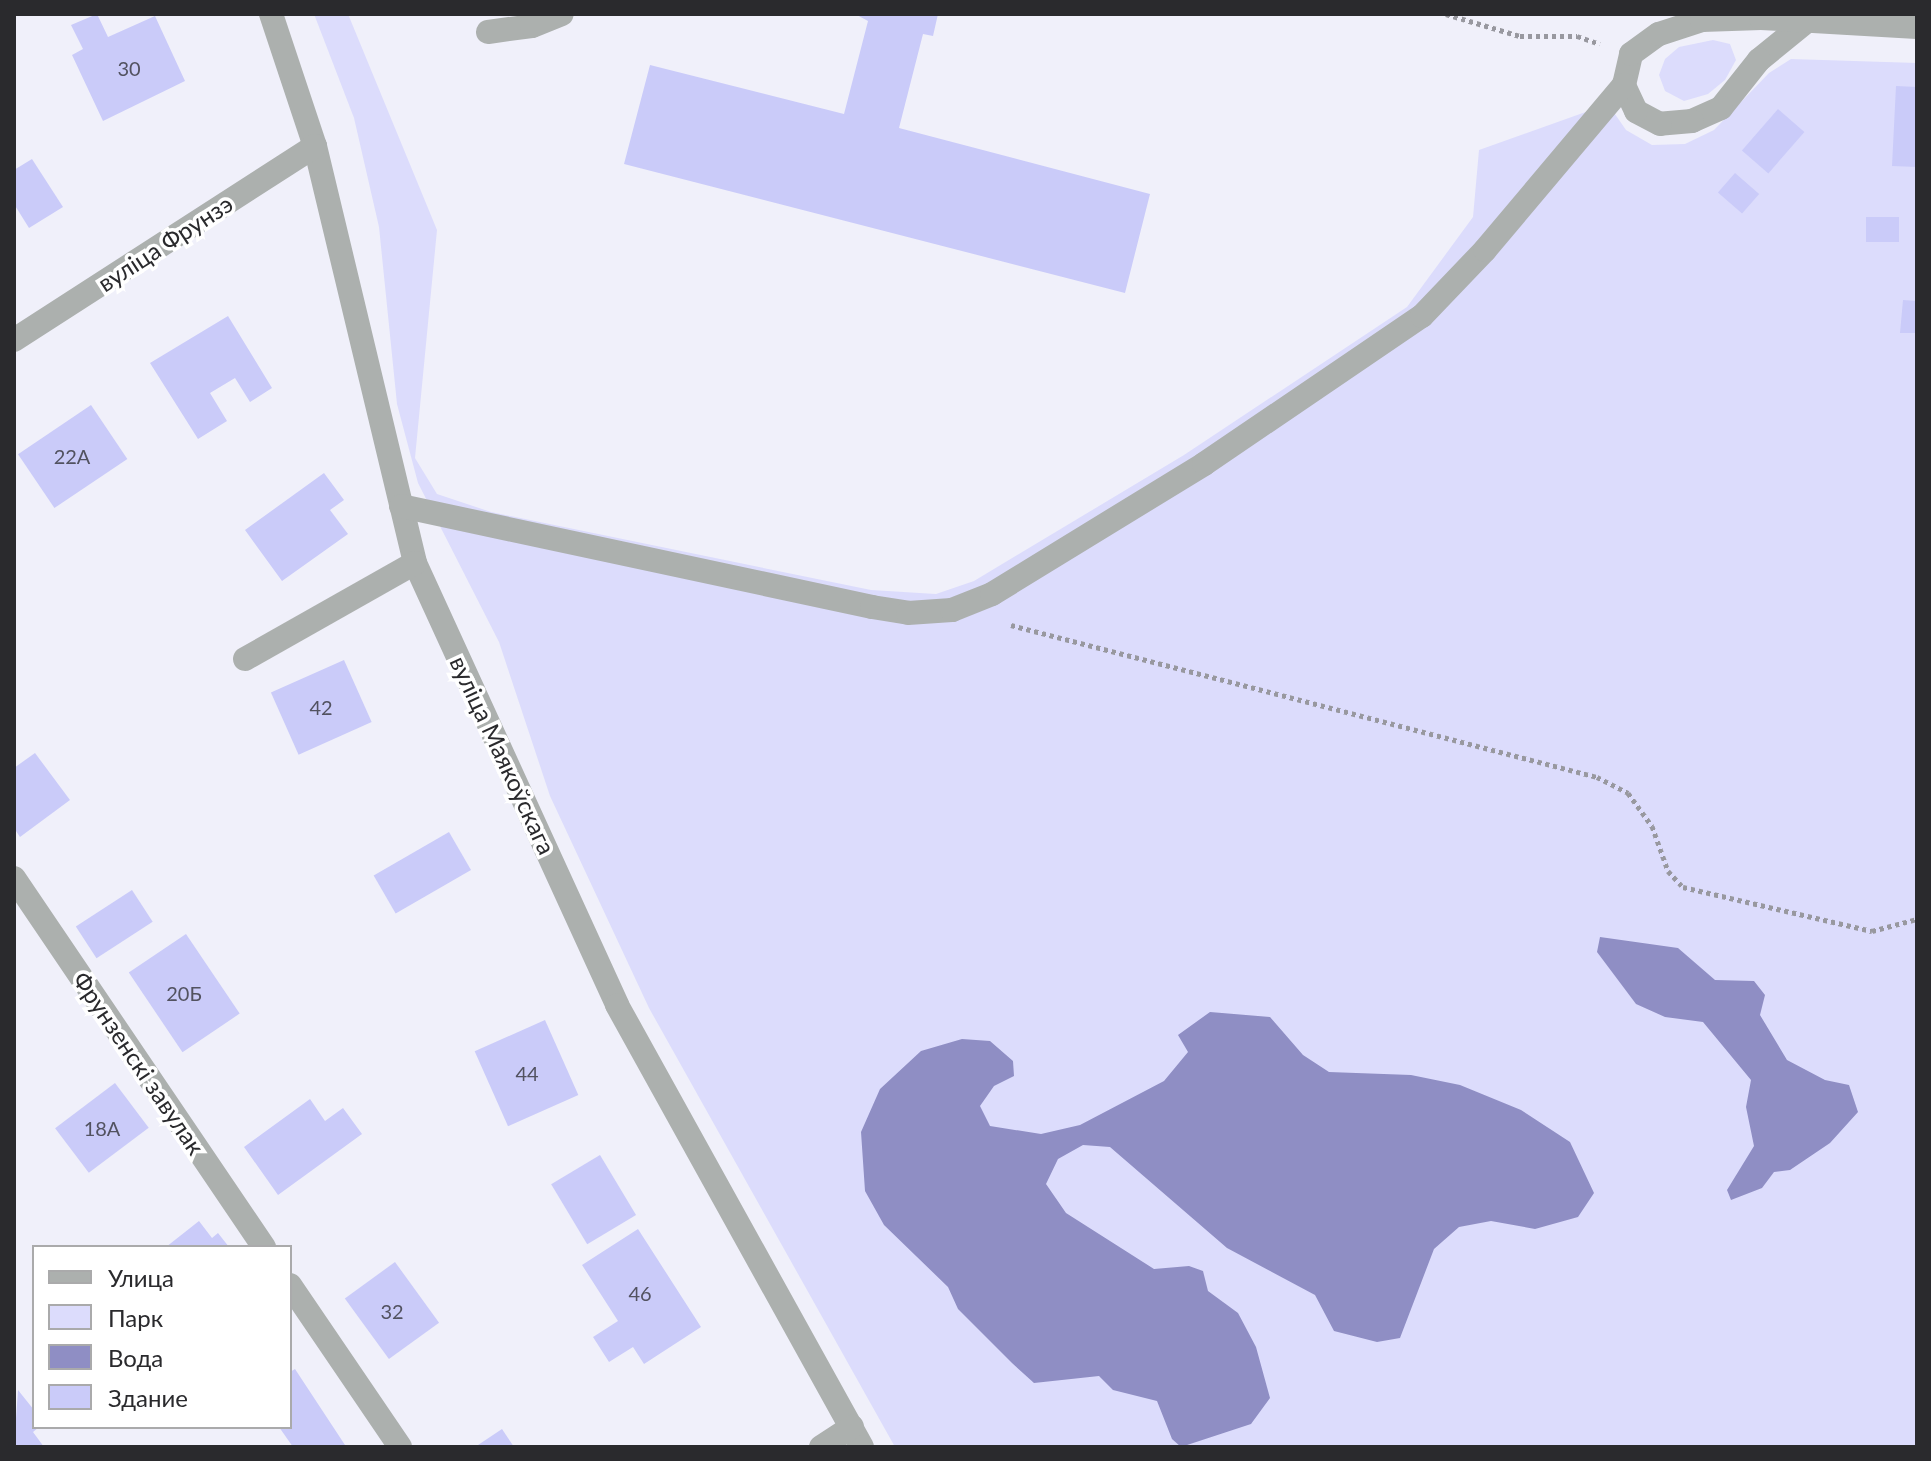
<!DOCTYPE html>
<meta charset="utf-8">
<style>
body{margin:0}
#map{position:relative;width:1931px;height:1461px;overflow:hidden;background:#f0f0fa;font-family:Lato,sans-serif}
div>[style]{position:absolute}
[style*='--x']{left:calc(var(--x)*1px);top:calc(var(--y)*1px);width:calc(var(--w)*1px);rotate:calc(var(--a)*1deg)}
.green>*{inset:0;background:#dcdcfc}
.water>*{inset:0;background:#8f8ec4}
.building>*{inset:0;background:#cacbf9;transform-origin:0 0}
.path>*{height:5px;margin-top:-2.5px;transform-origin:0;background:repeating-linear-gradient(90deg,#98989f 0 4px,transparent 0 8px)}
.minor>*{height:24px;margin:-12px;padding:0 12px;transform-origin:12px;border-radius:12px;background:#acb0ae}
span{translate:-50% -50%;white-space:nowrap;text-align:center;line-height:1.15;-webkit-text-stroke:7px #fff;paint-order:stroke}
.number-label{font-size:20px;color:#525260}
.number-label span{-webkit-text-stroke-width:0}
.street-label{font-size:24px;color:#2a2a2d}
.frame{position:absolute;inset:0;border:16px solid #2a2a2d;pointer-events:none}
.legend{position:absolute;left:32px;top:1245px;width:260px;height:184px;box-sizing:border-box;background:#fff;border:2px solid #aaaaab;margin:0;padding:10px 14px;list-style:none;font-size:24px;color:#2a2a2d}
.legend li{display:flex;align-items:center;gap:16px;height:40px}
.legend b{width:40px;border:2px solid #aaaaab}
</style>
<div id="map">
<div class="green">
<div style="clip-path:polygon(314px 14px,348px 14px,437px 230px,415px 458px,437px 494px,491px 512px,871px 590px,936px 594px,974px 581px,1184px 455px,1407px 307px,1473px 217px,1479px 150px,1608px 104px,1626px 130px,1652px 145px,1685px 144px,1714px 130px,1769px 73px,1791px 59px,1917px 63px,1917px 1447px,895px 1447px,649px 1008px,550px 796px,499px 642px,418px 483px,397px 404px,379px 227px,354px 118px)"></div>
<div style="clip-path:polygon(1713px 40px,1730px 44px,1736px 60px,1725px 80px,1708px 94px,1684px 101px,1665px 91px,1659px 75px,1665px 59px,1679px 47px)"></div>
</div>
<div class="water">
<div style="clip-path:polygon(1600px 937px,1678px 948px,1715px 980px,1754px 981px,1765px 995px,1760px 1015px,1787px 1060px,1825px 1080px,1849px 1085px,1858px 1112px,1830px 1143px,1790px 1170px,1774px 1172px,1762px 1188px,1731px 1200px,1727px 1190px,1754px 1146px,1746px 1107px,1751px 1080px,1703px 1022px,1665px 1017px,1636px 1004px,1597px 952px)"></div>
<div style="clip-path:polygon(1210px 1012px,1270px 1017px,1303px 1055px,1329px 1072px,1411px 1075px,1460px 1085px,1521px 1110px,1570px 1142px,1594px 1193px,1578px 1217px,1535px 1229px,1491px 1221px,1459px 1227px,1434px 1249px,1400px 1338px,1377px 1342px,1334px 1331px,1315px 1295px,1227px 1248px,1110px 1147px,1083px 1145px,1058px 1159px,1046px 1184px,1066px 1213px,1154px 1269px,1189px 1266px,1203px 1271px,1208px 1291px,1238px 1313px,1256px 1347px,1270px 1398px,1251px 1424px,1181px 1447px,1172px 1439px,1157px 1401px,1113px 1390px,1099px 1376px,1034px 1383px,1012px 1363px,958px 1309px,948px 1287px,884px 1225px,865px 1191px,861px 1132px,880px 1089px,921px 1051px,962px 1039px,990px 1041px,1013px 1061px,1014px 1076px,994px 1086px,980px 1106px,990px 1126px,1041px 1134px,1080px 1125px,1164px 1081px,1188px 1052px,1178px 1035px)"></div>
</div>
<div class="building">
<div style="clip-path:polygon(97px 14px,108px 37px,155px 16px,185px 81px,103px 121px,72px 55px,83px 49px,71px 25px)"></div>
<div style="clip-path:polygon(855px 14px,938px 14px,933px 36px,923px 34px,899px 128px,1150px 194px,1125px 293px,624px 164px,650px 65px,844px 114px,868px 21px)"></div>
<div style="clip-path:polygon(1896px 86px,1917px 87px,1917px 167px,1892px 166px)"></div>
<div style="left:1778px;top:109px;width:35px;height:55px;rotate:41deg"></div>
<div style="clip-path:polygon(32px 159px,63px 207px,29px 228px,14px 204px,14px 170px)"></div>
<div style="left:1735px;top:173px;width:32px;height:26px;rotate:41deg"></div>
<div style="left:1866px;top:217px;width:33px;height:25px"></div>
<div style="clip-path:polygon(1903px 300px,1917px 301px,1917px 333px,1900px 333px)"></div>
<div style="clip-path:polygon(228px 316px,272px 388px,250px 402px,235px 378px,210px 393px,227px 421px,198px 439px,150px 363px)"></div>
<div style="left:91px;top:405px;width:65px;height:88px;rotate:56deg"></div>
<div style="clip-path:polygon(324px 473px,344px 500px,330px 510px,348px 534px,282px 581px,245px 530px)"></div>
<div style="left:344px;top:660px;width:68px;height:80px;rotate:66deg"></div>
<div style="clip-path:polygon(35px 753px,70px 800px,20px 837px,14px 828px,14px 768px)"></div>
<div style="left:449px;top:832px;width:44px;height:87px;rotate:60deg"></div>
<div style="left:132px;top:890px;width:38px;height:67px;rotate:57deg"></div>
<div style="left:186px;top:934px;width:96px;height:69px;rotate:56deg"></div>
<div style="left:545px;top:1020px;width:82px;height:77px;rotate:66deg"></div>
<div style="left:115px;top:1083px;width:56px;height:75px;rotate:53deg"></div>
<div style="clip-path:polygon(310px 1099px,325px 1121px,343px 1108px,362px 1134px,278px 1195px,244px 1147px)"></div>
<div style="left:600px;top:1155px;width:70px;height:57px;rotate:59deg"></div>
<div style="clip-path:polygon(199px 1221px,212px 1238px,218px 1233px,229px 1247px,166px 1247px)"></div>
<div style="clip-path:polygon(638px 1229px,701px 1327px,644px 1364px,633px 1347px,609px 1362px,593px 1337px,618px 1321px,582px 1265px)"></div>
<div style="left:395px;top:1262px;width:75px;height:62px;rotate:54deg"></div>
<div style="clip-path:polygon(295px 1369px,345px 1445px,342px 1447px,293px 1447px,279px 1427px,290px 1427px,290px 1372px)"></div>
<div style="clip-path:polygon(18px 1390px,34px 1410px,34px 1427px,39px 1427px,33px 1432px,44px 1447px,14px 1447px)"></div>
<div style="clip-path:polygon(502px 1429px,514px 1447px,475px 1447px)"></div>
</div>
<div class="path">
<div style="--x:1446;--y:14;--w:77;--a:16.6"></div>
<div style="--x:1520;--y:36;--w:57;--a:0"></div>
<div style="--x:1577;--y:36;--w:24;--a:19"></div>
<div style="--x:1011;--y:625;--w:605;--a:14.54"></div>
<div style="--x:1597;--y:777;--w:35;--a:27"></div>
<div style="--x:1628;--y:793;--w:41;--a:54"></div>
<div style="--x:1652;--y:826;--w:48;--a:70.4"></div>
<div style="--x:1668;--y:871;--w:22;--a:47"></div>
<div style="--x:1683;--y:887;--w:194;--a:13.1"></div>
<div style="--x:1872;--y:931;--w:47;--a:-14.9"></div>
</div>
<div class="minor">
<div style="--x:271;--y:14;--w:139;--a:71.6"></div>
<div style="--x:315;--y:146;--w:429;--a:76.5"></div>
<div style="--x:415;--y:563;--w:486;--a:65.4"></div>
<div style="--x:617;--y:1005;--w:505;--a:61"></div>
<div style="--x:1807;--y:21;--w:62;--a:140.9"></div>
<div style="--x:1759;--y:60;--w:61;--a:128.4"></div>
<div style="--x:1721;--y:108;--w:32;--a:156"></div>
<div style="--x:1692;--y:121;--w:32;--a:175"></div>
<div style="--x:1660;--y:124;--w:27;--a:-152"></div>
<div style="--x:1636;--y:111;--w:29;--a:-115"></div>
<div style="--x:1624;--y:85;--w:32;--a:-77"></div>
<div style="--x:1631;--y:54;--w:34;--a:-36"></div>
<div style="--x:1659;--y:34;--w:45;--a:-18"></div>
<div style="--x:1702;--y:20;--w:59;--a:-1.9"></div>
<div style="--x:1761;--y:18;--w:156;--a:3.3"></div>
<div style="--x:488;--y:32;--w:44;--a:-7.8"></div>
<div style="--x:532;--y:26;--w:32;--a:-22"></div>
<div style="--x:14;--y:340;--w:358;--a:-32.8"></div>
<div style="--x:401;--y:506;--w:482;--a:12.1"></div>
<div style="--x:872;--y:607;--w:36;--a:9"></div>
<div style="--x:908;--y:613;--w:44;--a:-3.9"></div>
<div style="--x:952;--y:610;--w:43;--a:-21.8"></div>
<div style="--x:992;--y:594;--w:249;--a:-31.5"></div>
<div style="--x:1204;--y:464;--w:263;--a:-34.2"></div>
<div style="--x:1422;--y:316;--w:91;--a:-46.3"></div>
<div style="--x:1485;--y:250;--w:216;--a:-49.9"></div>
<div style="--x:245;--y:659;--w:195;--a:-29.5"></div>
<div style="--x:14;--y:878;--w:446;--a:55.9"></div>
<div style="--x:290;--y:1285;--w:196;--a:55.8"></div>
<div style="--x:821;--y:1447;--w:37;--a:-33"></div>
</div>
<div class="number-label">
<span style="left:129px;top:68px">30</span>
<span style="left:72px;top:456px">22А</span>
<span style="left:321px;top:707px">42</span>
<span style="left:184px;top:993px">20Б</span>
<span style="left:527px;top:1073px">44</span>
<span style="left:102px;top:1128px">18А</span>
<span style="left:640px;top:1293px">46</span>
<span style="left:392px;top:1311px">32</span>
</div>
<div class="street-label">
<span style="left:165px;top:243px;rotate:-33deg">вуліца Фрунзэ</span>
<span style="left:503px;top:755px;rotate:65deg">вуліца Маякоўскага</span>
<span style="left:139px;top:1063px;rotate:56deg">Фрунзенскі завулак</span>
</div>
<div class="frame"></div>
<ul class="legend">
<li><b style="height:10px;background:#acb0ae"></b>Улица</li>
<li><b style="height:22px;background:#dcdcfc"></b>Парк</li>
<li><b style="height:22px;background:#8f8ec4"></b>Вода</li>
<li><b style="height:22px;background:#cacbf9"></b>Здание</li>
</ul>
</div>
